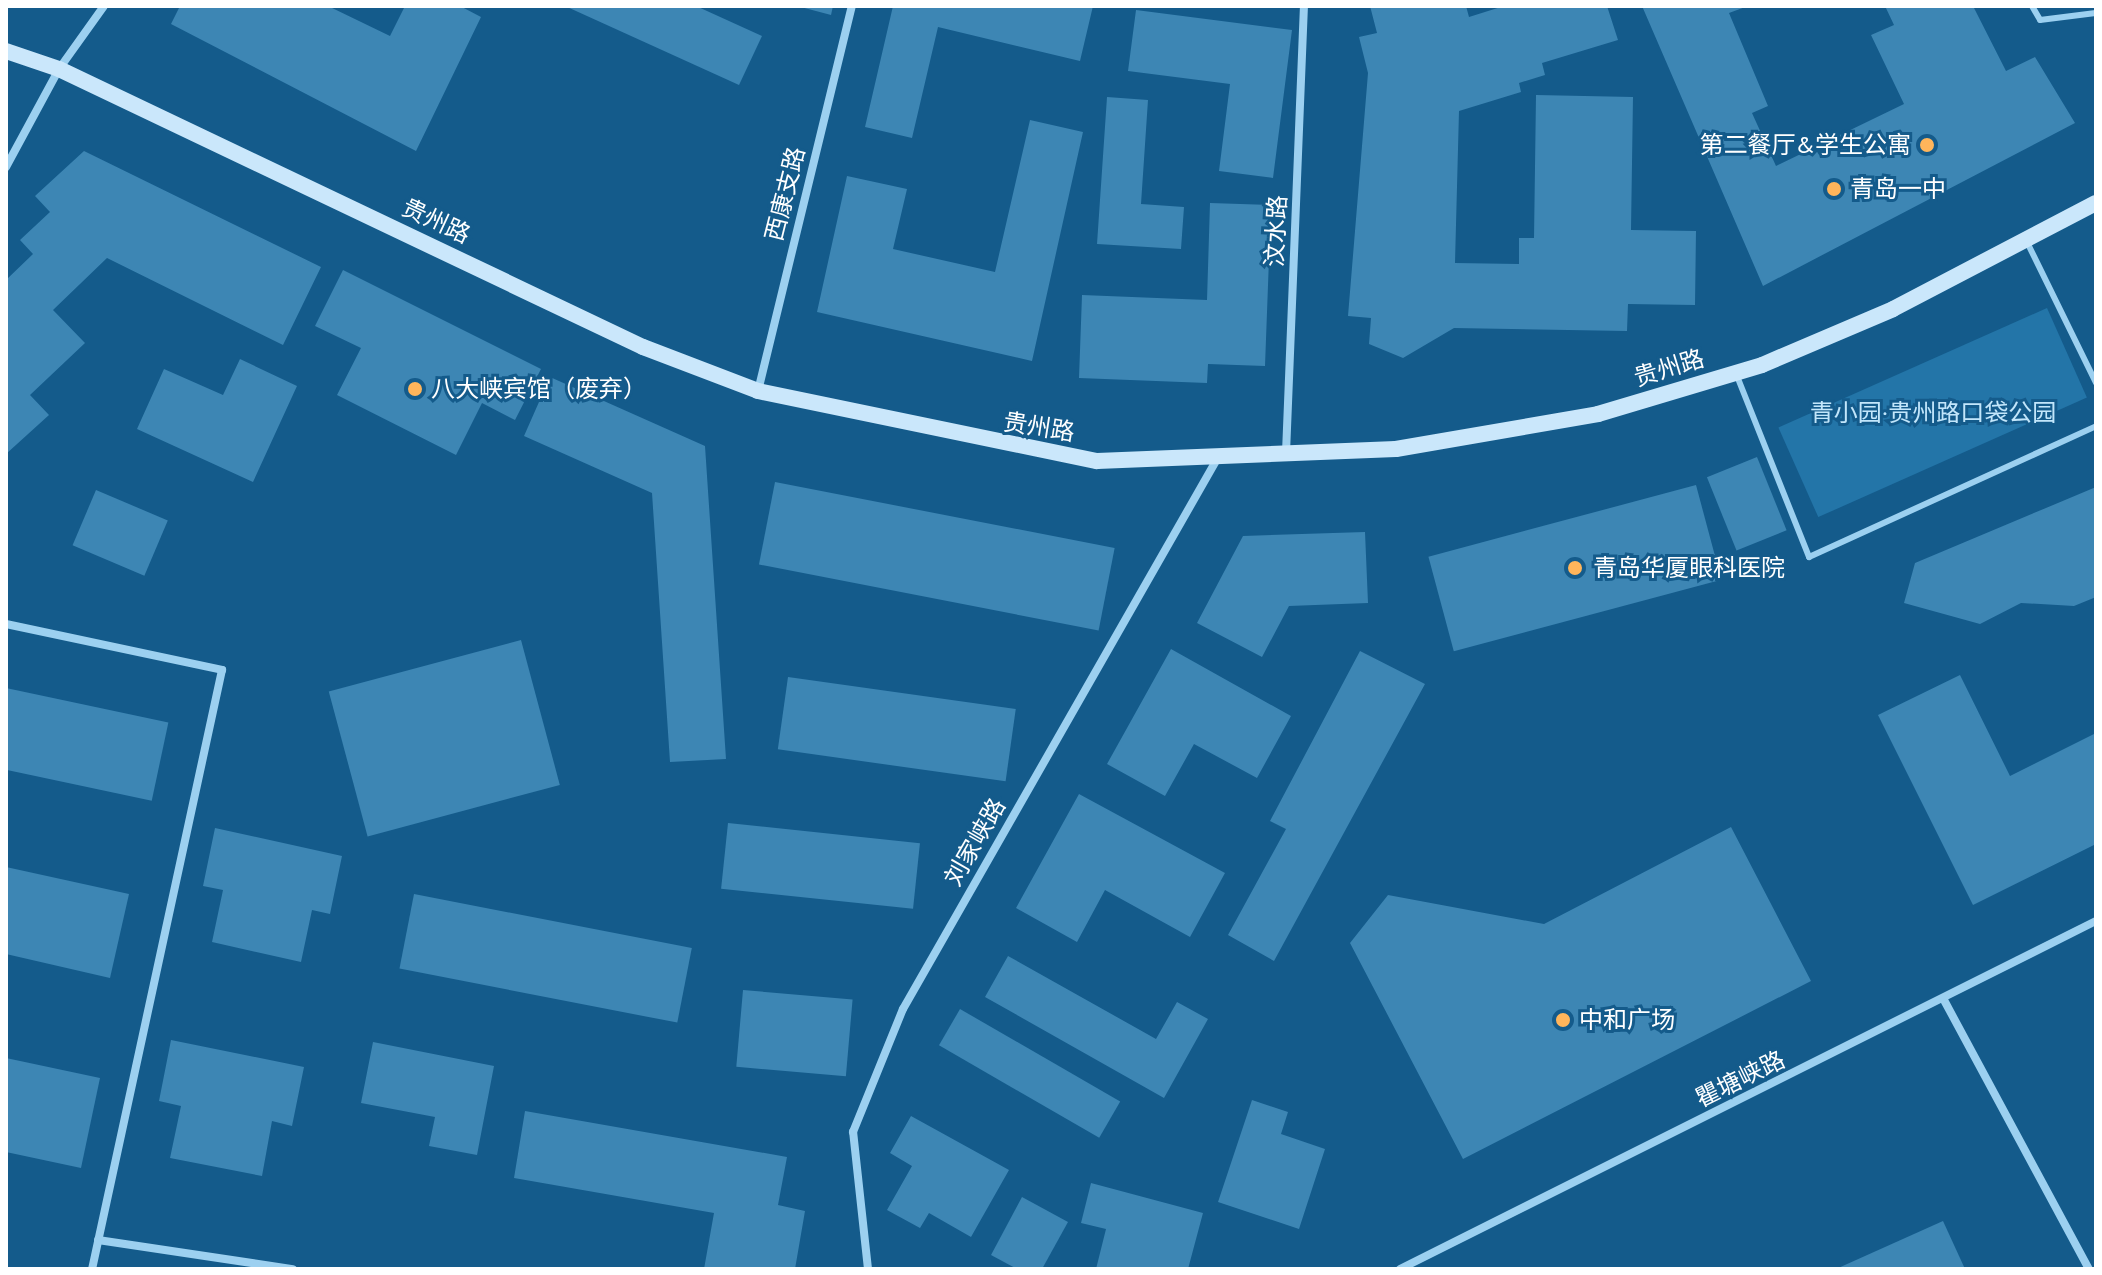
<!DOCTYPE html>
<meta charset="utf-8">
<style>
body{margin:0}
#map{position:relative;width:2102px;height:1275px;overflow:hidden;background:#145b8b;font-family:"PT Sans","Noto Sans SC",sans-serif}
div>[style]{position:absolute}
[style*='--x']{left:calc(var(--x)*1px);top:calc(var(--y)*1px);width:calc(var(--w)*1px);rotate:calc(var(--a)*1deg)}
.green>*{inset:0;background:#2375a8;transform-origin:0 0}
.building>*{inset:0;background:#3d86b4;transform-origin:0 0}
.service>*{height:6px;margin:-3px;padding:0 3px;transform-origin:3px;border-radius:3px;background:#9cd0f0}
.minor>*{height:8px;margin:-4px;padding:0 4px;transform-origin:4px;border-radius:4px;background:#9cd0f0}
.secondary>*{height:16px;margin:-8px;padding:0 8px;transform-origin:8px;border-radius:8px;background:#cae7fb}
.dots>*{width:22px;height:22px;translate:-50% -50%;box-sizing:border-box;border:4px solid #145b8b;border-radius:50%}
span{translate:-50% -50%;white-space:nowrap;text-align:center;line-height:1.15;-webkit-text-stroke:6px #145b8b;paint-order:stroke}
.poi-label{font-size:24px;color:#fff}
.right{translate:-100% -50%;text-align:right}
.left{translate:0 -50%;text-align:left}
.street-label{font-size:24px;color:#fff}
.park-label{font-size:24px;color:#c2e6fb}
.frame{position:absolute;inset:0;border:8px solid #fff;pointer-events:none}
</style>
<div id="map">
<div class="green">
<div style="left:2047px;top:308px;width:98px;height:294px;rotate:66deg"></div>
</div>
<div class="building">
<div style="clip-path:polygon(180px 6px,328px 6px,390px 36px,405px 6px,460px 6px,481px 17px,416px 151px,171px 24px)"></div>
<div style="clip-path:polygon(565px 6px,696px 6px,762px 36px,739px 85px)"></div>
<div style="clip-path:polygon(797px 6px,833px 6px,831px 15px)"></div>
<div style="clip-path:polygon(893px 6px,1093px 6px,1080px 61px,938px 27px,912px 138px,865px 127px)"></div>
<div style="clip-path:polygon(1370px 6px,1466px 6px,1469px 17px,1504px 6px,1607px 6px,1618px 40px,1542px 63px,1545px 75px,1519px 83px,1521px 92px,1459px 111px,1455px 263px,1519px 264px,1519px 238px,1534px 238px,1536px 95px,1633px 97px,1631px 230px,1696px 231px,1695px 305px,1628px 304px,1627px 331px,1454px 328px,1403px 358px,1369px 344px,1371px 318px,1348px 316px,1368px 73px,1359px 37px,1377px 33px)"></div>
<div style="clip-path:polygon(1642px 6px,1748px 6px,1729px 13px,1768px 106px,1752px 113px,1776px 166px,1904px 104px,1871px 35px,1894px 25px,1885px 6px,1973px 6px,2006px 71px,2035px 57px,2075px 123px,1763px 286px)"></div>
<div style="clip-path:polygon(1136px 10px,1292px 30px,1273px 178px,1219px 171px,1230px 84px,1128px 71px)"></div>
<div style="clip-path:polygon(1107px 97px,1148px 100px,1141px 204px,1184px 207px,1181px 249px,1097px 244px)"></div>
<div style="clip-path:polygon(1030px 120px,1083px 132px,1032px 361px,817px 312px,847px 176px,907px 189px,893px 249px,995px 272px)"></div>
<div style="clip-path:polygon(84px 151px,321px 267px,283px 345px,107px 258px,53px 310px,85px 343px,30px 395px,49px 415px,6px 454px,6px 280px,33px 254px,20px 240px,50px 212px,35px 196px)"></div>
<div style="clip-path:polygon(1210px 203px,1271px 205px,1265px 366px,1208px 364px,1207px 383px,1079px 378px,1082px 295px,1207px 300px)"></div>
<div style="clip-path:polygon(343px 270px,541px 369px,515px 420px,482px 403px,456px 455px,337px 395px,361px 348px,315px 326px)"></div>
<div style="clip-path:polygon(240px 359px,297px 386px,253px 482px,137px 429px,164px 369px,223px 395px)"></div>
<div style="clip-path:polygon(550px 377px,705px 446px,726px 759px,670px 762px,652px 493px,524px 436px)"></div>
<div style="left:1757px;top:457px;width:79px;height:54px;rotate:68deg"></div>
<div style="left:775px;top:482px;width:346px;height:84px;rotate:11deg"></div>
<div style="left:1696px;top:485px;width:98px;height:277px;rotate:75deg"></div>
<div style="clip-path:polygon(2096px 487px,2096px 597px,2074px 606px,2021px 603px,1980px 624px,1904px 603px,1915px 563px)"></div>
<div style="left:96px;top:490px;width:78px;height:60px;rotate:23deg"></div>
<div style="clip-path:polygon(1365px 532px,1368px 603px,1289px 606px,1262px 657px,1197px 623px,1243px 536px)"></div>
<div style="left:521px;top:640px;width:150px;height:199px;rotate:75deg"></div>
<div style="clip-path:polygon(1171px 649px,1291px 716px,1257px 778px,1194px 744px,1165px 796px,1107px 764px)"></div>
<div style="clip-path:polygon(1360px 651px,1425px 684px,1274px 961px,1228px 935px,1286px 829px,1270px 821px)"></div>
<div style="clip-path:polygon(1960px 675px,2010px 776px,2096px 733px,2096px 844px,1973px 905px,1878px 715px)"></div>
<div style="left:788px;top:677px;width:230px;height:73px;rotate:8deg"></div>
<div style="left:6px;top:688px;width:166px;height:80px;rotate:12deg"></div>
<div style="clip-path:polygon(1079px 794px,1225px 873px,1190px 937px,1105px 890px,1077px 942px,1016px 908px)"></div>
<div style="left:728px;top:823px;width:193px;height:66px;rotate:6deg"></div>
<div style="clip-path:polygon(1731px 827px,1811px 981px,1463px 1159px,1350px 943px,1388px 895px,1544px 924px)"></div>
<div style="clip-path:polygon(215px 828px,342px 856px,330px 914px,312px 910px,301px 962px,212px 942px,223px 890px,203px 886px)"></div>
<div style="clip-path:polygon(6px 867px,129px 894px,110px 978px,6px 954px)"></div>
<div style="left:414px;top:894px;width:283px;height:76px;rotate:11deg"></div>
<div style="clip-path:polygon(1008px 956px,1156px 1039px,1177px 1002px,1208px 1019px,1164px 1098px,985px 997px)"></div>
<div style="left:743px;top:990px;width:110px;height:77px;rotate:5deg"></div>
<div style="left:960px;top:1009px;width:185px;height:42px;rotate:30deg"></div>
<div style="clip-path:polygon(171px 1040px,304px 1067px,292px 1126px,272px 1121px,262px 1176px,170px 1158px,181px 1106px,159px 1101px)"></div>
<div style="clip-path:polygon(373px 1042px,494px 1066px,477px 1155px,429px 1146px,435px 1117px,361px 1103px)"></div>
<div style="clip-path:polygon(6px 1058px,100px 1078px,81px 1168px,6px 1152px)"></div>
<div style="clip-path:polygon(1252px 1100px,1288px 1112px,1281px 1134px,1325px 1149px,1299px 1229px,1218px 1202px)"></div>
<div style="clip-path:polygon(525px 1111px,787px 1157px,778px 1205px,805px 1211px,795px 1269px,704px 1269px,714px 1213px,514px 1178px)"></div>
<div style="clip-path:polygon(911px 1116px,1009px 1170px,971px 1237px,929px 1213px,920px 1228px,887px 1210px,912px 1166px,890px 1153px)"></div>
<div style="clip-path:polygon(1091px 1183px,1203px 1213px,1188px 1269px,1096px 1269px,1106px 1229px,1081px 1223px)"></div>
<div style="clip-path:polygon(1022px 1197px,1068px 1222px,1042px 1269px,1017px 1269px,991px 1255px)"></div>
<div style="clip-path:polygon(1943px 1221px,1965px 1269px,1836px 1269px)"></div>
</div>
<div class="service">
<div style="--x:2032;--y:6;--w:16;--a:60"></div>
<div style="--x:2040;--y:20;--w:56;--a:-7.1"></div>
<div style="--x:2027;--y:242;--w:157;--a:63.9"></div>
<div style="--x:1737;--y:376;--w:195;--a:68.3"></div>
<div style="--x:1809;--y:557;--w:315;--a:-24.5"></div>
</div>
<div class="minor">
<div style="--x:6;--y:167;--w:111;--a:-61.6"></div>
<div style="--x:59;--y:69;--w:77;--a:-54.5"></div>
<div style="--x:758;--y:391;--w:396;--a:-76.3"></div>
<div style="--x:1286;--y:453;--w:447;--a:-87.7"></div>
<div style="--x:6;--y:624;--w:221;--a:12"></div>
<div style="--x:222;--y:670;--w:613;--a:102.24"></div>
<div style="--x:1944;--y:1000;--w:306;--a:61.7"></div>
<div style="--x:98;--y:1240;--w:197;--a:8.5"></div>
<div style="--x:868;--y:1269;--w:138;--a:-96.2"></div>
<div style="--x:853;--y:1132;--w:133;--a:-67.9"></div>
<div style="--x:903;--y:1009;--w:631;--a:-60.27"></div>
<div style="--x:1400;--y:1269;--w:778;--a:-26.57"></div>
</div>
<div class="secondary">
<div style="--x:6;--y:51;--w:56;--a:18.8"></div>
<div style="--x:59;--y:69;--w:647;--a:25.46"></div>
<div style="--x:643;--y:347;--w:123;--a:20.9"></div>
<div style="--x:758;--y:391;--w:346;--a:11.7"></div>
<div style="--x:1097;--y:461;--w:299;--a:-2.3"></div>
<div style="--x:1396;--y:449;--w:205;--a:-9.8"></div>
<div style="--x:1598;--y:414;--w:171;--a:-16.6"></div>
<div style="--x:1762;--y:365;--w:142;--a:-23.1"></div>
<div style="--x:1893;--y:309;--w:229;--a:-27.6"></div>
</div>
<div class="dots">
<div style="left:1927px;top:145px;background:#ffb55b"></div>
<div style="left:1834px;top:189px;background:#ffb55b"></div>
<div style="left:415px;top:389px;background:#ffb55b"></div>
<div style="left:1575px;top:568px;background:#ffb55b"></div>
<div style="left:1563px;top:1020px;background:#ffb55b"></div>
</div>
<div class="poi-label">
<span class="right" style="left:1911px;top:145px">第二餐厅&amp;学生公寓</span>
<span class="left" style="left:1850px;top:189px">青岛一中</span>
<span class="left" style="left:431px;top:389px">八大峡宾馆（废弃）</span>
<span class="left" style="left:1593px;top:568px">青岛华厦眼科医院</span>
<span class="left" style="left:1579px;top:1020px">中和广场</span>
</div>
<div class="street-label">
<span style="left:785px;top:194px;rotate:-76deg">西康支路</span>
<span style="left:436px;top:221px;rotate:25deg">贵州路</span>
<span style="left:1276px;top:231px;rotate:-87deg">汶水路</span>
<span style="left:1669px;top:368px;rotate:-17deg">贵州路</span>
<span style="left:1039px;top:427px;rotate:9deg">贵州路</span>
<span style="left:975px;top:842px;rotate:-60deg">刘家峡路</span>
<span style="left:1740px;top:1079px;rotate:-26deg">瞿塘峡路</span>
</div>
<div class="park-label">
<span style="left:1933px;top:413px">青小园·贵州路口袋公园</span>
</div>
<div class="frame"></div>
</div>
